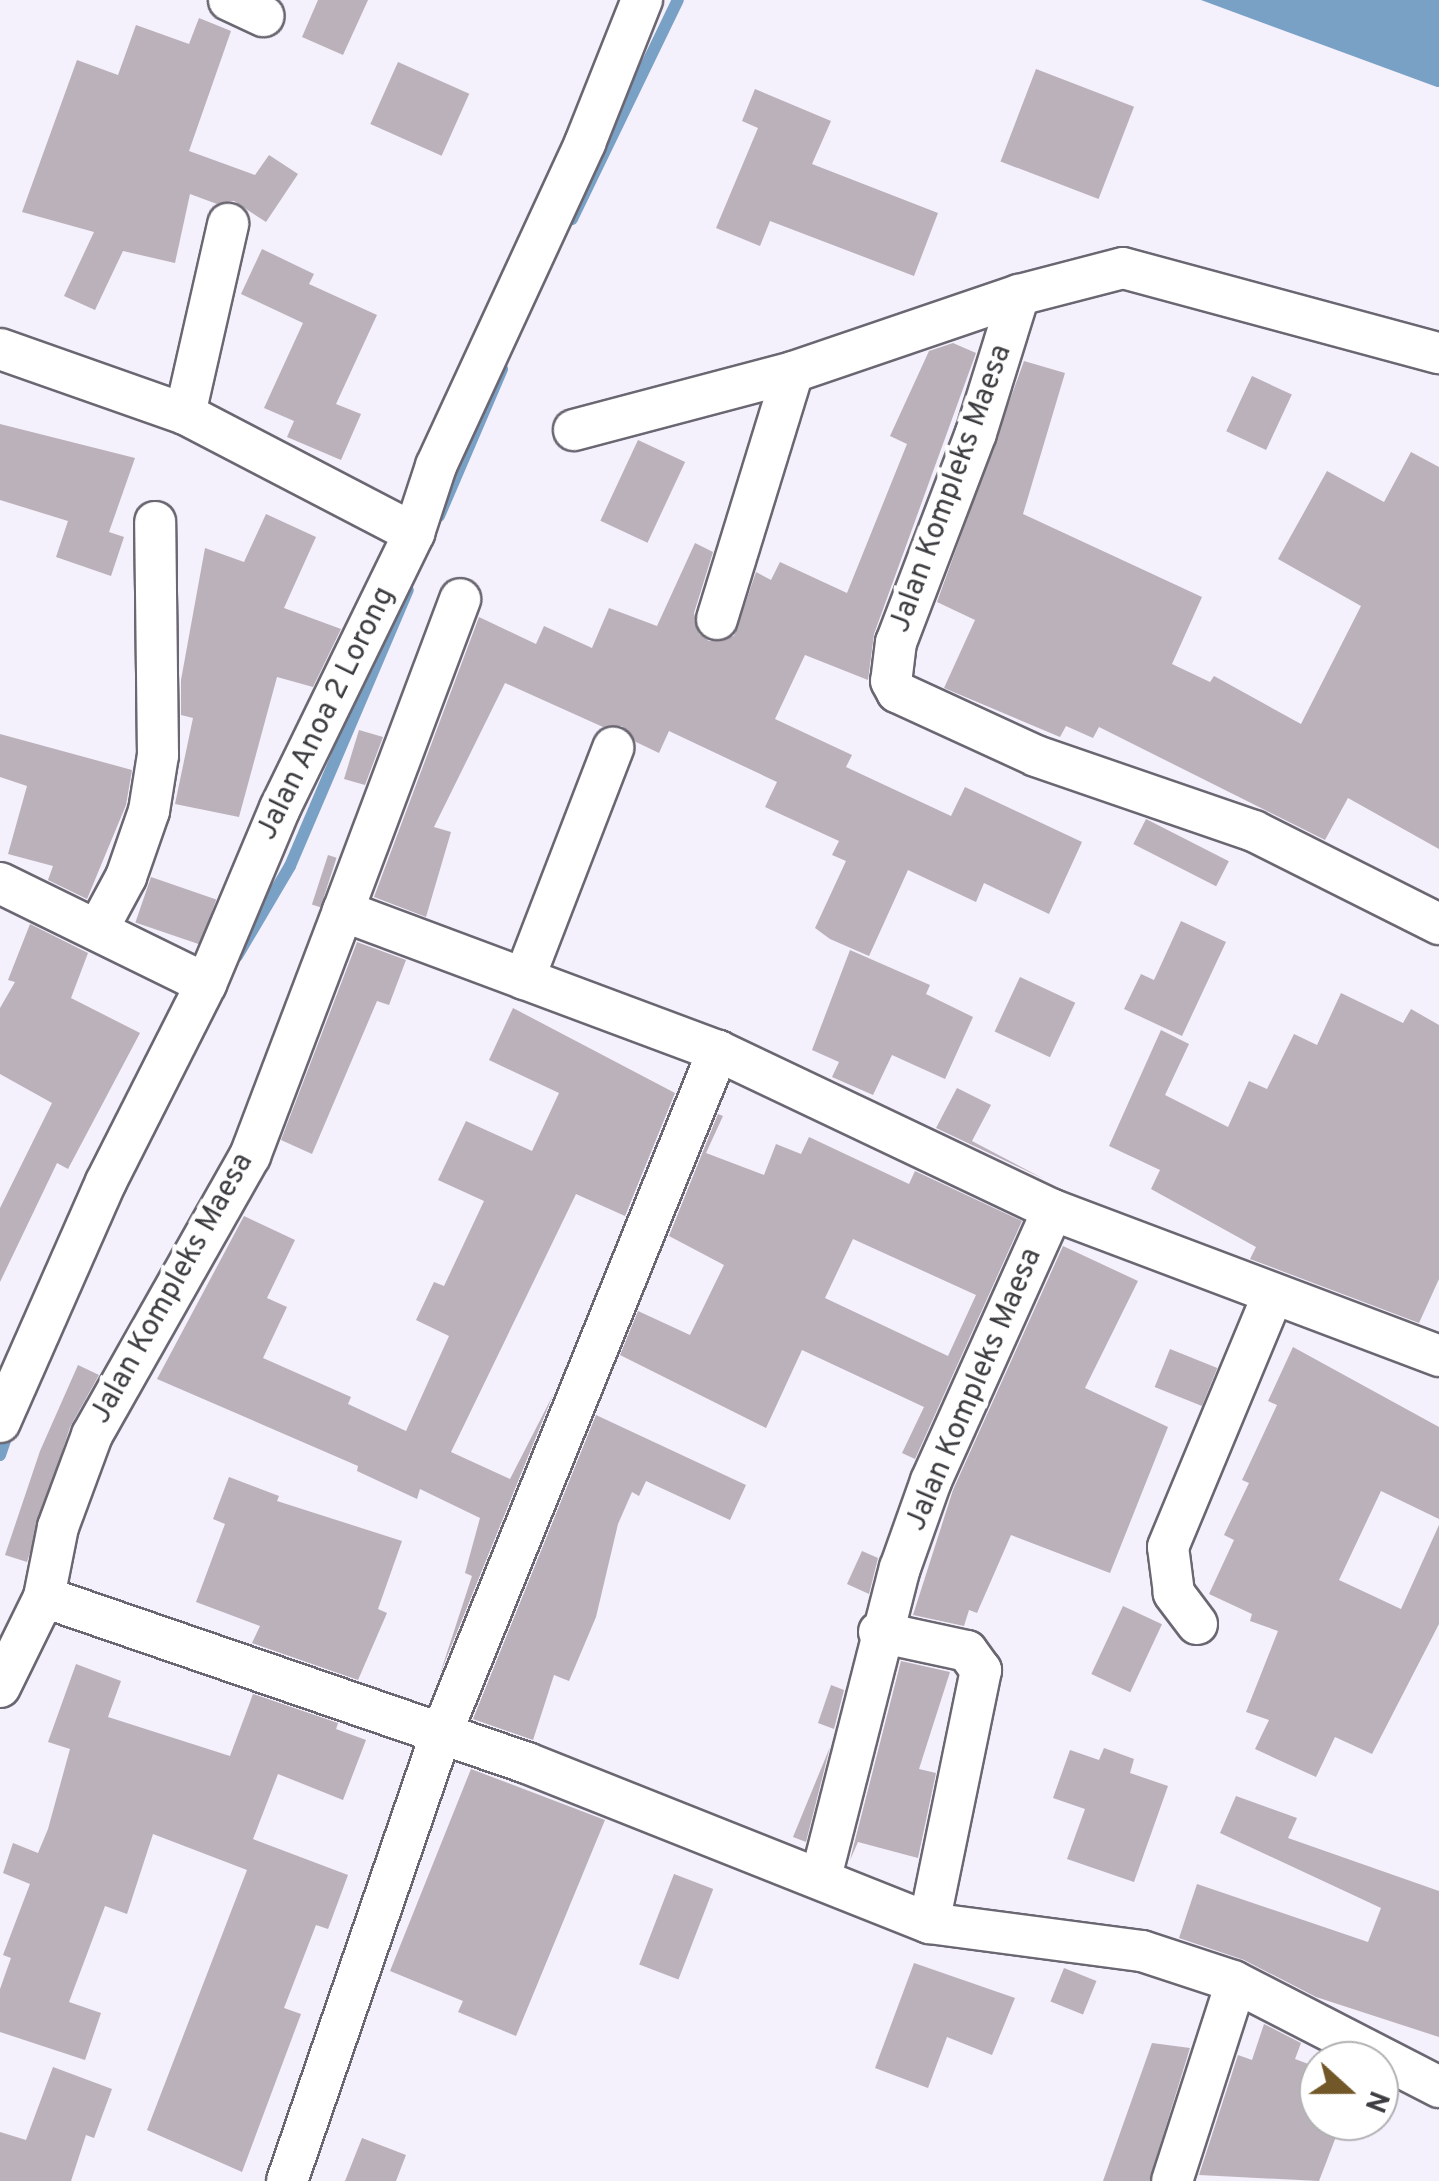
<!DOCTYPE html>
<style>
body{margin:0}
#map{position:relative;width:1439px;height:2181px;overflow:hidden;background:#f4f0fc;font-family:Overpass,sans-serif}
div>[style]{position:absolute}
[style*='--x']{left:calc(var(--x)*1px);top:calc(var(--y)*1px);width:calc(var(--w)*1px);rotate:calc(var(--a)*1deg)}
.water>*{inset:0;background:#78a1c5}
.stream>*{height:12px;margin:-6px;padding:0 6px;transform-origin:6px;border-radius:6px;background:#78a1c5}
.building>*{inset:0;background:#bbb1ba;transform-origin:0 0}
.roads{filter:drop-shadow(2px 0 #6b6772) drop-shadow(-2px 0 #6b6772) drop-shadow(0 2px #6b6772) drop-shadow(0 -2px #6b6772)}
.minor>*{height:40px;margin:-20px;padding:0 20px;transform-origin:20px;border-radius:20px;background:#fff}
span{translate:-50% -50%;white-space:nowrap;text-align:center;line-height:1.15;-webkit-text-stroke:9px #fff;paint-order:stroke}
.street-label{font-size:30px;color:#3d3c40}
.north{position:absolute;left:1299px;top:2041px;width:100px;height:100px;box-sizing:border-box;background:#fff;border:2px solid #b1b1b3;border-radius:50%;rotate:111deg;font-size:28px;font-weight:700;line-height:40px;text-align:center;color:#3d3c40}
.north::after{content:'';display:block;margin:auto;width:35px;height:45px;background:#725729;clip-path:polygon(50% 0,100% 100%,50% 72%,0 100%)}
</style>
<div id="map">
<div class="water">
<div style="clip-path:polygon(1201px 0,1439px 0,1439px 87px,1437px 87px)"></div>
</div>
<div class="stream">
<div style="--x:572;--y:219;--w:243;--a:-64.2"></div>
<div style="--x:439;--y:516;--w:160;--a:-66.8"></div>
<div style="--x:237;--y:956;--w:104;--a:-59.5"></div>
<div style="--x:290;--y:866;--w:300;--a:-66.9"></div>
<div style="--x:0;--y:1455;--w:28;--a:-71"></div>
</div>
<div class="building">
<div style="clip-path:polygon(318px 0,368px 0,343px 55px,302px 37px)"></div>
<div style="clip-path:polygon(199px 18px,231px 31px,189px 151px,255px 175px,269px 155px,298px 174px,266px 222px,234px 201px,217px 204px,190px 194px,175px 263px,123px 251px,95px 310px,64px 296px,94px 232px,22px 212px,77px 60px,118px 75px,136px 25px,189px 44px)"></div>
<div style="left:398px;top:62px;width:78px;height:68px;rotate:24deg"></div>
<div style="left:1036px;top:69px;width:105px;height:99px;rotate:21deg"></div>
<div style="clip-path:polygon(755px 89px,831px 121px,812px 164px,938px 213px,914px 276px,770px 221px,760px 246px,716px 228px,758px 128px,742px 121px)"></div>
<div style="clip-path:polygon(262px 249px,314px 274px,309px 284px,377px 315px,336px 404px,361px 414px,341px 460px,287px 437px,294px 421px,264px 408px,303px 323px,241px 294px)"></div>
<div style="clip-path:polygon(953px 343px,976px 353px,874px 634px,868px 680px,805px 655px,775px 719px,852px 755px,846px 767px,951px 816px,965px 787px,1082px 842px,1049px 914px,984px 883px,976px 902px,908px 870px,869px 956px,830px 939px,815px 928px,846px 861px,832px 855px,839px 841px,765px 807px,777px 782px,669px 731px,659px 753px,636px 742px,622px 726px,603px 727px,505px 683px,434px 827px,451px 832px,426px 917px,374px 897px,479px 617px,536px 644px,544px 626px,592px 648px,609px 608px,657px 626px,695px 543px,713px 552px,694px 613px,699px 634px,709px 641px,734px 636px,756px 572px,771px 580px,780px 562px,847px 593px,907px 444px,890px 436px,929px 351px)"></div>
<div style="clip-path:polygon(1024px 361px,1065px 373px,1023px 514px,1202px 597px,1172px 664px,1210px 682px,1214px 676px,1301px 724px,1361px 606px,1278px 559px,1327px 471px,1384px 502px,1411px 452px,1439px 467px,1439px 849px,1348px 798px,1325px 840px,1099px 727px,1093px 738px,1066px 726px,1060px 737px,944px 688px,975px 620px,937px 602px)"></div>
<div style="left:1252px;top:376px;width:44px;height:61px;rotate:25deg"></div>
<div style="clip-path:polygon(0 424px,135px 458px,109px 532px,124px 537px,111px 576px,56px 557px,68px 521px,0 500px)"></div>
<div style="left:638px;top:440px;width:52px;height:89px;rotate:25deg"></div>
<div style="clip-path:polygon(266px 514px,316px 537px,284px 608px,341px 629px,313px 687px,277px 677px,239px 817px,175px 804px,193px 718px,181px 715px,181px 680px,205px 548px,244px 562px)"></div>
<div style="clip-path:polygon(359px 730px,383px 737px,365px 785px,344px 779px)"></div>
<div style="clip-path:polygon(0 734px,132px 770px,126px 805px,87px 899px,48px 880px,53px 866px,8px 854px,27px 786px,0 777px)"></div>
<div style="left:1146px;top:819px;width:93px;height:28px;rotate:27deg"></div>
<div style="left:328px;top:855px;width:9px;height:52px;rotate:18deg"></div>
<div style="left:151px;top:877px;width:69px;height:48px;rotate:19deg"></div>
<div style="clip-path:polygon(1181px 921px,1226px 942px,1182px 1036px,1124px 1009px,1141px 974px,1154px 980px)"></div>
<div style="clip-path:polygon(30px 924px,88px 953px,71px 998px,140px 1033px,68px 1169px,57px 1163px,0 1282px,0 1208px,52px 1103px,0 1074px,0 1008px,15px 982px,8px 980px)"></div>
<div style="clip-path:polygon(357px 942px,406px 960px,389px 1005px,377px 1001px,312px 1154px,281px 1140px)"></div>
<div style="clip-path:polygon(850px 950px,930px 985px,926px 994px,973px 1017px,945px 1079px,892px 1055px,873px 1095px,832px 1077px,839px 1062px,812px 1050px)"></div>
<div style="left:1020px;top:977px;width:61px;height:60px;rotate:25deg"></div>
<div style="clip-path:polygon(1341px 993px,1403px 1023px,1411px 1009px,1439px 1025px,1439px 1279px,1419px 1323px,1250px 1259px,1256px 1247px,1151px 1189px,1160px 1170px,1109px 1146px,1161px 1030px,1189px 1044px,1165px 1095px,1228px 1127px,1249px 1081px,1267px 1089px,1294px 1034px,1317px 1045px)"></div>
<div style="clip-path:polygon(513px 1008px,675px 1093px,625px 1216px,576px 1194px,451px 1452px,510px 1479px,553px 1395px,440px 1674px,472px 1576px,465px 1573px,480px 1518px,420px 1489px,417px 1499px,357px 1471px,358px 1466px,157px 1379px,244px 1216px,295px 1240px,267px 1298px,287px 1307px,263px 1358px,351px 1397px,348px 1404px,406px 1431px,449px 1336px,416px 1320px,434px 1282px,444px 1286px,484px 1201px,438px 1180px,466px 1121px,532px 1151px,559px 1093px,489px 1060px)"></div>
<div style="clip-path:polygon(957px 1088px,991px 1105px,972px 1141px,1044px 1179px,936px 1128px)"></div>
<div style="clip-path:polygon(evenodd,718px 1114px,723px 1116px,706px 1153px,764px 1175px,776px 1144px,801px 1154px,809px 1137px,909px 1184px,915px 1171px,1022px 1221px,915px 1459px,902px 1453px,924px 1407px,802px 1350px,766px 1428px,620px 1355px,638px 1311px,690px 1335px,724px 1265px,669px 1236px,718px 1114px,853px 1239px,976px 1295px,948px 1356px,825px 1298px,853px 1239px)"></div>
<div style="clip-path:polygon(1063px 1246px,1138px 1281px,1085px 1388px,1168px 1427px,1110px 1573px,1011px 1535px,977px 1613px,969px 1610px,964px 1626px,913px 1615px,953px 1490px)"></div>
<div style="clip-path:polygon(1293px 1347px,1439px 1427px,1439px 1519px,1381px 1491px,1339px 1580px,1401px 1609px,1439px 1525px,1439px 1624px,1372px 1754px,1335px 1737px,1316px 1777px,1255px 1749px,1269px 1720px,1246px 1712px,1278px 1631px,1250px 1621px,1252px 1614px,1209px 1594px,1234px 1540px,1224px 1535px,1249px 1483px,1242px 1480px,1277px 1405px,1268px 1401px)"></div>
<div style="left:1170px;top:1349px;width:51px;height:41px;rotate:22deg"></div>
<div style="clip-path:polygon(78px 1365px,99px 1375px,70px 1427px,27px 1562px,5px 1555px,40px 1451px)"></div>
<div style="clip-path:polygon(596px 1415px,746px 1485px,730px 1520px,646px 1481px,639px 1496px,632px 1492px,618px 1524px,596px 1617px,569px 1681px,554px 1675px,533px 1740px,473px 1719px)"></div>
<div style="clip-path:polygon(229px 1477px,279px 1496px,277px 1501px,402px 1541px,378px 1609px,387px 1613px,358px 1680px,252px 1643px,260px 1626px,196px 1602px,225px 1524px,213px 1519px)"></div>
<div style="clip-path:polygon(862px 1551px,878px 1558px,869px 1594px,847px 1584px)"></div>
<div style="left:1123px;top:1606px;width:43px;height:75px;rotate:25deg"></div>
<div style="clip-path:polygon(901px 1661px,950px 1672px,919px 1769px,936px 1773px,918px 1858px,858px 1842px,850px 1860px)"></div>
<div style="clip-path:polygon(76px 1664px,121px 1681px,108px 1717px,230px 1756px,253px 1694px,338px 1723px,336px 1729px,366px 1740px,343px 1800px,278px 1774px,253px 1839px,348px 1875px,328px 1929px,316px 1925px,284px 2008px,301px 2014px,242px 2172px,147px 2130px,247px 1870px,153px 1834px,127px 1914px,105px 1906px,69px 2002px,101px 2013px,85px 2060px,0 2032px,0 1989px,11px 1958px,3px 1955px,30px 1884px,3px 1873px,13px 1843px,38px 1853px,48px 1829px,70px 1749px,48px 1742px)"></div>
<div style="clip-path:polygon(831px 1685px,844px 1690px,834px 1729px,818px 1723px)"></div>
<div style="clip-path:polygon(830px 1747px,806px 1842px,793px 1837px)"></div>
<div style="clip-path:polygon(1104px 1748px,1134px 1759px,1130px 1773px,1168px 1786px,1134px 1882px,1067px 1859px,1085px 1809px,1053px 1798px,1070px 1750px,1099px 1760px)"></div>
<div style="clip-path:polygon(471px 1769px,605px 1820px,516px 2036px,458px 2012px,463px 2001px,390px 1971px)"></div>
<div style="clip-path:polygon(1236px 1796px,1297px 1818px,1288px 1838px,1439px 1891px,1439px 2037px,1316px 1997px,1244px 1960px,1179px 1938px,1197px 1884px,1368px 1942px,1381px 1908px,1220px 1833px)"></div>
<div style="left:674px;top:1874px;width:42px;height:97px;rotate:21deg"></div>
<div style="clip-path:polygon(914px 1963px,1015px 1998px,992px 2055px,947px 2037px,928px 2088px,875px 2068px)"></div>
<div style="left:1064px;top:1968px;width:35px;height:36px;rotate:22deg"></div>
<div style="clip-path:polygon(1264px 2024px,1301px 2043px,1295px 2059px,1319px 2068px,1319px 2121px,1342px 2121px,1319px 2181px,1199px 2175px,1238px 2055px,1252px 2060px)"></div>
<div style="clip-path:polygon(1152px 2043px,1190px 2048px,1149px 2181px,1103px 2181px)"></div>
<div style="clip-path:polygon(53px 2067px,112px 2089px,94px 2138px,86px 2135px,71px 2181px,0 2181px,0 2132px,26px 2140px)"></div>
<div style="clip-path:polygon(362px 2138px,406px 2155px,396px 2181px,345px 2181px)"></div>
</div>
<div class="roads">
<div class="minor">
<div style="--x:229;--y:0;--w:38;--a:25"></div>
<div style="--x:1019;--y:295;--w:145;--a:107.3"></div>
<div style="--x:976;--y:433;--w:224;--a:110.9"></div>
<div style="--x:896;--y:642;--w:39;--a:97"></div>
<div style="--x:891;--y:681;--w:13;--a:61"></div>
<div style="--x:897;--y:692;--w:153;--a:24.7"></div>
<div style="--x:1036;--y:756;--w:231;--a:19"></div>
<div style="--x:1254;--y:831;--w:207;--a:26.7"></div>
<div style="--x:0;--y:349;--w:196;--a:19.4"></div>
<div style="--x:185;--y:414;--w:258;--a:27.5"></div>
<div style="--x:185;--y:414;--w:195;--a:-77.2"></div>
<div style="--x:574;--y:430;--w:227;--a:-14.8"></div>
<div style="--x:793;--y:372;--w:239;--a:-18.8"></div>
<div style="--x:1019;--y:295;--w:107;--a:-14.6"></div>
<div style="--x:1123;--y:268;--w:327;--a:15.1"></div>
<div style="--x:717;--y:619;--w:258;--a:-72.9"></div>
<div style="--x:0;--y:883;--w:229;--a:26.1"></div>
<div style="--x:343;--y:911;--w:333;--a:-69.4"></div>
<div style="--x:99;--y:927;--w:57;--a:-61.6"></div>
<div style="--x:126;--y:877;--w:70;--a:-70.8"></div>
<div style="--x:149;--y:811;--w:57;--a:-80.9"></div>
<div style="--x:158;--y:755;--w:233;--a:-90.7"></div>
<div style="--x:524;--y:979;--w:248;--a:-68.9"></div>
<div style="--x:0;--y:1422;--w:262;--a:-66.2"></div>
<div style="--x:106;--y:1182;--w:222;--a:-63.2"></div>
<div style="--x:206;--y:984;--w:191;--a:-67.2"></div>
<div style="--x:280;--y:808;--w:306;--a:-64"></div>
<div style="--x:414;--y:533;--w:71;--a:-71.8"></div>
<div style="--x:436;--y:466;--w:356;--a:-65.2"></div>
<div style="--x:585;--y:143;--w:154;--a:-68.3"></div>
<div style="--x:44;--y:1597;--w:71;--a:-78.7"></div>
<div style="--x:58;--y:1527;--w:98;--a:-69.7"></div>
<div style="--x:92;--y:1435;--w:321;--a:-60.5"></div>
<div style="--x:250;--y:1156;--w:262;--a:-69.2"></div>
<div style="--x:343;--y:911;--w:400;--a:20.5"></div>
<div style="--x:718;--y:1051;--w:371;--a:25.4"></div>
<div style="--x:1053;--y:1210;--w:413;--a:20.7"></div>
<div style="--x:1197;--y:1624;--w:39;--a:-127"></div>
<div style="--x:1174;--y:1593;--w:46;--a:-97.4"></div>
<div style="--x:1168;--y:1547;--w:271;--a:-67.4"></div>
<div style="--x:879;--y:1632;--w:90;--a:12.2"></div>
<div style="--x:967;--y:1651;--w:24;--a:54"></div>
<div style="--x:981;--y:1670;--w:258;--a:101.6"></div>
<div style="--x:0;--y:1687;--w:100;--a:-63.9"></div>
<div style="--x:44;--y:1597;--w:511;--a:18.97"></div>
<div style="--x:527;--y:1763;--w:433;--a:21.7"></div>
<div style="--x:929;--y:1923;--w:215;--a:7.5"></div>
<div style="--x:1142;--y:1951;--w:96;--a:18.2"></div>
<div style="--x:1233;--y:1981;--w:232;--a:27.2"></div>
<div style="--x:821;--y:1877;--w:319;--a:-75.7"></div>
<div style="--x:900;--y:1568;--w:92;--a:-70.4"></div>
<div style="--x:931;--y:1481;--w:297;--a:-65.8"></div>
<div style="--x:287;--y:2181;--w:475;--a:-71"></div>
<div style="--x:442;--y:1732;--w:735;--a:-67.94"></div>
<div style="--x:1172;--y:2181;--w:208;--a:-72.1"></div>
</div>
</div>
<div class="street-label">
<span style="left:952px;top:489px;rotate:-70deg">Jalan Kompleks Maesa</span>
<span style="left:327px;top:714px;rotate:-64deg">Jalan Anoa 2 Lorong</span>
<span style="left:173px;top:1289px;rotate:-61deg">Jalan Kompleks Maesa</span>
<span style="left:975px;top:1390px;rotate:-67deg">Jalan Kompleks Maesa</span>
</div>
<div class="north">N</div>
</div>
